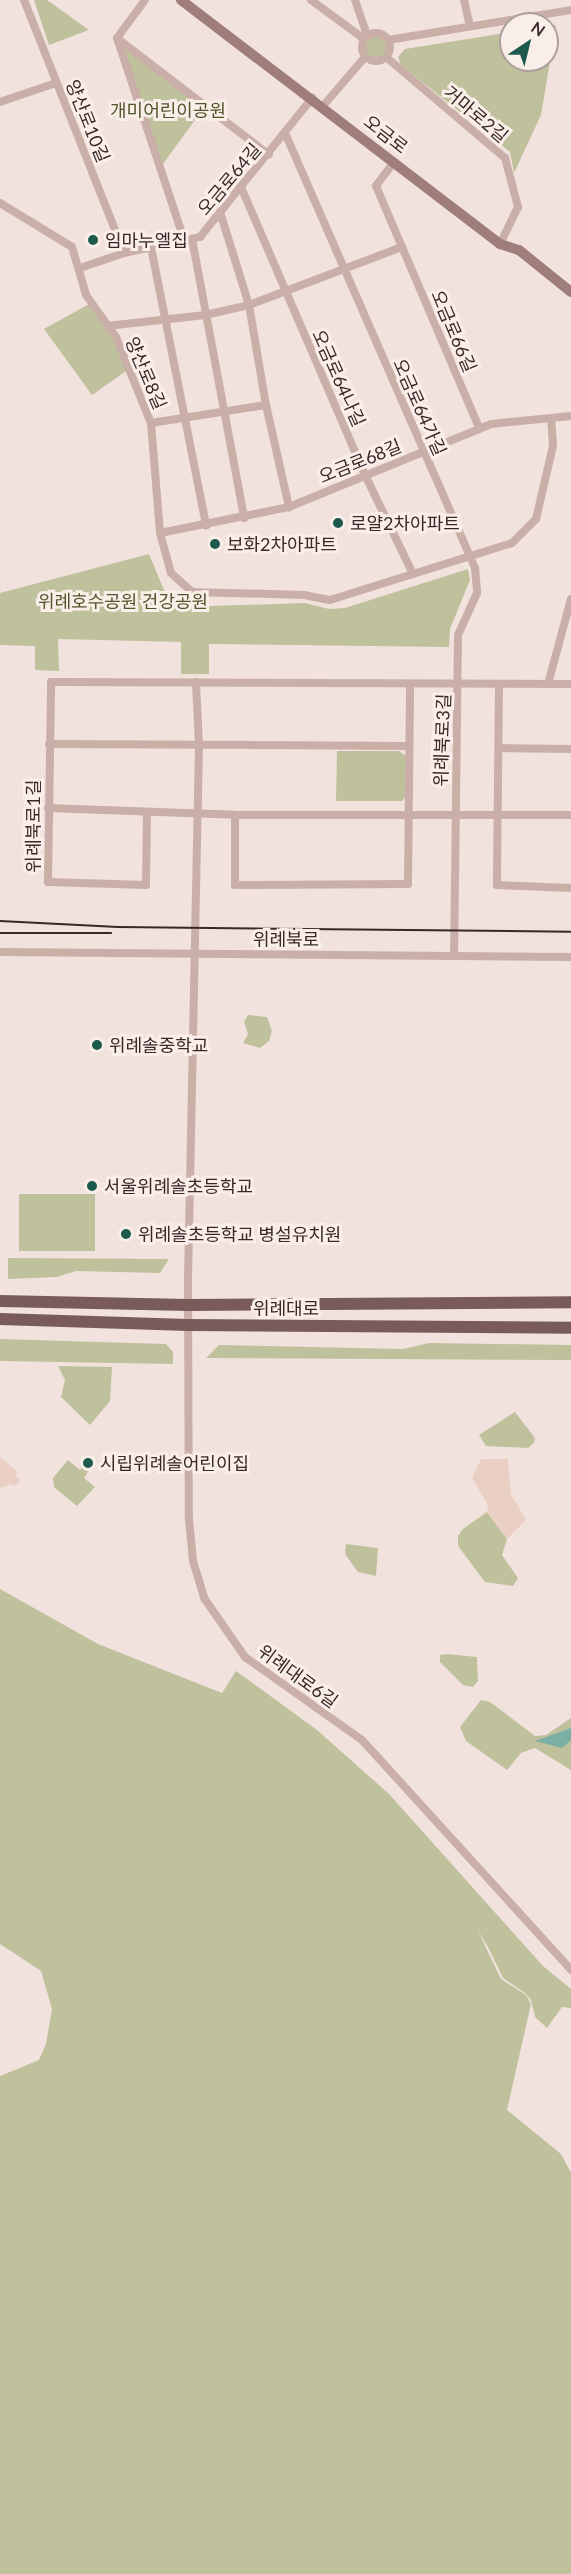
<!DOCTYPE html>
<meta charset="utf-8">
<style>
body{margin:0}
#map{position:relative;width:571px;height:2574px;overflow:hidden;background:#f2e2dd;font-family:Lato,"Noto Sans KR",sans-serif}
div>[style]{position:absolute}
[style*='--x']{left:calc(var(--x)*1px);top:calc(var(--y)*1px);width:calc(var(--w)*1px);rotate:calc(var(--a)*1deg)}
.green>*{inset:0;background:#bfc19d;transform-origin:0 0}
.round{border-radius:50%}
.plaza>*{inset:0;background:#eacfc4}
.water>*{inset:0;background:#7cafa3}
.minor>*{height:8px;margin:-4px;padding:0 4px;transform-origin:4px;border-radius:4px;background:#caafa9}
.minor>.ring{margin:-4px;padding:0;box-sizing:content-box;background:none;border:8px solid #caafa9;border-radius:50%}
.secondary>*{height:10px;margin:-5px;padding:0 5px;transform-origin:5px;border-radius:5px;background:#9e7d7a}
.primary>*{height:12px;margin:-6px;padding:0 6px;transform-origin:6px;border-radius:6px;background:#795c5a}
.tram>*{height:1.5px;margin:-0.75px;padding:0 0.75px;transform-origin:0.75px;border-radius:0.75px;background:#372929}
.dots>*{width:16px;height:16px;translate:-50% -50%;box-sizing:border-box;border:3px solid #faeee9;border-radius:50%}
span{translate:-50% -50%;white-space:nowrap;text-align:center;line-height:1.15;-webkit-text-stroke:6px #faeee9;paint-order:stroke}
.park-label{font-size:18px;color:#52562c}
.street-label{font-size:18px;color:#372929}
.poi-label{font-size:18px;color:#372929}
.left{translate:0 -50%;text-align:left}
.north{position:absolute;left:499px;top:12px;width:60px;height:60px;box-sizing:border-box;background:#faeee9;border:2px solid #ac9f9c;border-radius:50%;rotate:35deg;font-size:16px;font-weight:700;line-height:24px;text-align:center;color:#372929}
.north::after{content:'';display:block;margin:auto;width:21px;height:27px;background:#1e594d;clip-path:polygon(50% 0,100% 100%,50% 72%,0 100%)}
</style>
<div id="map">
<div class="green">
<div style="clip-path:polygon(34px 0,47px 0,89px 30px,49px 45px)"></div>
<div style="clip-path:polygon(556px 25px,541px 115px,514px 173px,510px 152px,401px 65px,398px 57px,405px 49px,511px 32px,511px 60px,547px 60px,547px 26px)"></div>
<div class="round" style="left:364px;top:35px;width:24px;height:24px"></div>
<div style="clip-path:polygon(117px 38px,206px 105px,160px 168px)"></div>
<div style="clip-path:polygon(91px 303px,116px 337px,129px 369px,92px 395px,44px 329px)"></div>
<div style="clip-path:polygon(149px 554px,166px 595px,181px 607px,305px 603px,329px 609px,345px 608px,468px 569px,470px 580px,450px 629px,449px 647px,209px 644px,209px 674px,181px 674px,181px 642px,58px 639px,59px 671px,35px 670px,35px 646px,0 645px,0 593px)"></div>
<div style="clip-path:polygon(337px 751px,399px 751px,406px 756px,406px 796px,402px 801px,336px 801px)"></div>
<div style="clip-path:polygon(248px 1015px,267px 1017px,272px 1031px,269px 1041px,260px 1048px,243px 1043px,248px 1034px,244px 1022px)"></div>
<div style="left:19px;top:1194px;width:76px;height:57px"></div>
<div style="clip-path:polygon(8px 1258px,169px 1259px,160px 1273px,76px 1271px,57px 1277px,8px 1279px)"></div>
<div style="clip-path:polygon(0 1339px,166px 1344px,173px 1352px,173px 1364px,0 1361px)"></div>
<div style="clip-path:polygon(429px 1343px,571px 1345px,571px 1360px,206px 1358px,219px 1345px,403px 1349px)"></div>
<div style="clip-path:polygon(58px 1366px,112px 1367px,110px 1401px,90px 1425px,61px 1397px,65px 1380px)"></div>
<div style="clip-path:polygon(515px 1412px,535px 1438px,534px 1443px,528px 1448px,486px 1446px,479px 1435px)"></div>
<div style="clip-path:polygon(68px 1460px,80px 1470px,83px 1466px,89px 1470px,84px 1478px,95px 1487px,77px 1506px,54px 1487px,53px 1478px)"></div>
<div style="clip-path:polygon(487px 1512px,507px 1539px,502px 1555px,518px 1578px,513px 1586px,485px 1582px,458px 1546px,458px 1536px,463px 1529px)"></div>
<div style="clip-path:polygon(346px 1544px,378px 1548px,376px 1576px,358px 1572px,345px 1554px)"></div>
<div style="clip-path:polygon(0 1589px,98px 1644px,222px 1693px,236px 1671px,317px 1730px,389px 1794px,543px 1966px,571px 1989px,571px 2008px,562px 2007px,547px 2028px,535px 2017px,531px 2000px,525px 1993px,503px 1978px,488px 1947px,478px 1931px,501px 1979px,526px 1995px,531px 2004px,507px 2110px,561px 2154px,571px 2173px,571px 2574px,0 2574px,0 2076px,39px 2060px,46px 2044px,52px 2009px,41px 1971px,0 1944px)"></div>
<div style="clip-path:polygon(447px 1654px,477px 1657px,478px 1681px,473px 1687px,463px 1685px,440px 1662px,440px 1655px)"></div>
<div style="clip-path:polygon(481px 1700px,490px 1702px,535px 1736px,546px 1735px,571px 1718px,571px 1770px,535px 1748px,521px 1753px,507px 1770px,466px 1741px,460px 1727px)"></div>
</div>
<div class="plaza">
<div style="clip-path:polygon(0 1457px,18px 1472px,15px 1475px,21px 1480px,15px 1486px,11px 1484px,0 1488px)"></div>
<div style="clip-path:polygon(481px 1459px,508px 1459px,511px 1495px,526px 1520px,507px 1539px,487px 1512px,488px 1505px,472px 1478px)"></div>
</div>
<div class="water">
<div style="clip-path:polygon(571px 1728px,571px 1740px,562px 1748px,535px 1741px)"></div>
</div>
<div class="minor">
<div style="--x:24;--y:0;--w:272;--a:68.4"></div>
<div style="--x:311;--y:0;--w:66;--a:36.3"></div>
<div style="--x:355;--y:0;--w:37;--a:71"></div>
<div style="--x:464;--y:0;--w:26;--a:77"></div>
<div class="ring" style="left:362px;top:33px;width:20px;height:20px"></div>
<div style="--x:117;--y:38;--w:212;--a:71.6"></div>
<div style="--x:117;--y:38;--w:47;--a:-53.6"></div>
<div style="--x:118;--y:39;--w:190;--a:37.5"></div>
<div style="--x:388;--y:40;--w:185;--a:-9.3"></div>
<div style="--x:386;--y:57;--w:156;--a:40.3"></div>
<div style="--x:505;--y:158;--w:51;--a:75.1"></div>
<div style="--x:518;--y:207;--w:41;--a:115.9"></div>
<div style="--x:0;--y:102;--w:59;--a:-18.7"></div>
<div style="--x:323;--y:106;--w:65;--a:-49.4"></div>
<div style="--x:285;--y:133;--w:475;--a:66.4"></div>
<div style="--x:475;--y:568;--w:25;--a:85"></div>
<div style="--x:477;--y:593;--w:46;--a:114.3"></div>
<div style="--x:458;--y:635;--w:320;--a:90.7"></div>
<div style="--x:394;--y:162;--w:30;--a:127"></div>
<div style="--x:376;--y:186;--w:263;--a:66.9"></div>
<div style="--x:241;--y:187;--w:316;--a:66.7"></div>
<div style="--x:366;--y:477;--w:108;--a:64.1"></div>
<div style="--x:0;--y:203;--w:84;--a:31.4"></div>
<div style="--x:72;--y:247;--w:50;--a:73.7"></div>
<div style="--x:86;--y:295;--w:52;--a:54.5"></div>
<div style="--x:116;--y:337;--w:93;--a:67.9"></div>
<div style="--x:151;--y:423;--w:110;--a:85.3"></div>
<div style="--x:160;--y:533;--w:41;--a:74.6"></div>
<div style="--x:171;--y:573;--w:28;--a:42"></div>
<div style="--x:192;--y:592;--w:112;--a:1.5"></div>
<div style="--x:304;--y:595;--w:26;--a:11"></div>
<div style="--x:330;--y:600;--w:191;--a:-17.4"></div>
<div style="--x:512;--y:543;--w:34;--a:-45"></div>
<div style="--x:536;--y:519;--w:75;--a:-76.9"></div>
<div style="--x:553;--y:446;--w:28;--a:-94"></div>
<div style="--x:220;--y:212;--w:97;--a:72.7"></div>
<div style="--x:249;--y:305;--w:101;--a:80.4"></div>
<div style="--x:266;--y:405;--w:105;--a:77.3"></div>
<div style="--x:192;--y:239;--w:284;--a:79.4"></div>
<div style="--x:151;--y:247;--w:284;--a:78.8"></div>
<div style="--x:80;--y:268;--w:46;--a:-18.8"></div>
<div style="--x:124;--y:253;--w:78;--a:-11.9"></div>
<div style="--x:200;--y:237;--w:179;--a:-51.1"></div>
<div style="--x:107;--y:326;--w:99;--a:-6.4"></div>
<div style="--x:205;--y:315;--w:45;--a:-12.8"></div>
<div style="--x:249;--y:305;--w:164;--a:-20.8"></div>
<div style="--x:151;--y:423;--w:116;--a:-8.9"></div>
<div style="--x:160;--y:533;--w:132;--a:-11.4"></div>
<div style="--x:289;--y:507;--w:218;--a:-22.3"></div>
<div style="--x:491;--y:424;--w:80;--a:-5.7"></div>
<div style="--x:196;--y:682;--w:64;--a:87.3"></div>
<div style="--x:199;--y:746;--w:533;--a:91.18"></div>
<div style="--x:188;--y:1279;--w:240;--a:89.8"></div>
<div style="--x:189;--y:1519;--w:42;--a:84.6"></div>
<div style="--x:193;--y:1561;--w:39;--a:73"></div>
<div style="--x:204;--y:1598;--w:72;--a:55.2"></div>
<div style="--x:245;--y:1657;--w:143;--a:35.4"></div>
<div style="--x:362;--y:1740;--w:311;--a:47.7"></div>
<div style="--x:548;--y:684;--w:88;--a:-74.9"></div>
<div style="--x:499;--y:685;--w:200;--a:90.6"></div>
<div style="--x:497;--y:885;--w:74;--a:2.3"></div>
<div style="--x:49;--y:744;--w:360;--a:0.3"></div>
<div style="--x:499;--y:748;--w:72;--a:0.8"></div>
<div style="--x:48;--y:808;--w:187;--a:2.1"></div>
<div style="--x:235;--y:815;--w:336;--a:0"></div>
<div style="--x:147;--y:812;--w:73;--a:90.8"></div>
<div style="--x:146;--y:885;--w:98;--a:-178.2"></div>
<div style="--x:48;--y:882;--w:200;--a:-89.1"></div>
<div style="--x:51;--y:682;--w:520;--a:0.22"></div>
<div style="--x:235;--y:815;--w:70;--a:90"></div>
<div style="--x:235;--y:885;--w:173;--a:-0.3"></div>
<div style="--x:408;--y:884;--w:200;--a:-89.4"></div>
<div style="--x:0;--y:952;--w:571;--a:0.5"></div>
</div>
<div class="secondary">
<div style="--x:181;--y:0;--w:402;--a:37.4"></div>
<div style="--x:500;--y:244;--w:20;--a:18"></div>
<div style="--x:519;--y:250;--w:67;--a:38.9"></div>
</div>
<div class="primary">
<div style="--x:0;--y:1301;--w:188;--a:1.2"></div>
<div style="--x:188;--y:1305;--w:383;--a:-0.4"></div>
<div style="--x:0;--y:1319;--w:188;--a:1.8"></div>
<div style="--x:188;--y:1325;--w:383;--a:0.4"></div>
</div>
<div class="tram">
<div style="--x:0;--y:921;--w:118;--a:2.9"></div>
<div style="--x:118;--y:927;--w:453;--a:0.6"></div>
<div style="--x:0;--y:933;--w:111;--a:0"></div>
</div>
<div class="dots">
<div style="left:93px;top:240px;background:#1e594d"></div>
<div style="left:338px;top:523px;background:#1e594d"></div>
<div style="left:215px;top:544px;background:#1e594d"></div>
<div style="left:97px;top:1045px;background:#1e594d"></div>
<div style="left:92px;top:1186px;background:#1e594d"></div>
<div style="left:126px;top:1234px;background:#1e594d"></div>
<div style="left:88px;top:1463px;background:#1e594d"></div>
</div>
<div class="park-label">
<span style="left:168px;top:110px">개미어린이공원</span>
<span style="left:123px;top:601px">위례호수공원 건강공원</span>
</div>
<div class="street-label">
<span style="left:476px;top:114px;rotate:40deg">거마로2길</span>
<span style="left:88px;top:121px;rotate:68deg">양산로10길</span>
<span style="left:386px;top:134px;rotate:38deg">오금로</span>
<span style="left:229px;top:179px;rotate:-50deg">오금로64길</span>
<span style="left:454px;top:331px;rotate:67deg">오금로66길</span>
<span style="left:146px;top:373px;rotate:67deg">양산로8길</span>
<span style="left:339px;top:378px;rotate:66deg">오금로64나길</span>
<span style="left:420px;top:407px;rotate:66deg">오금로64가길</span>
<span style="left:360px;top:461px;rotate:-22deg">오금로68길</span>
<span style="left:442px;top:740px;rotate:-88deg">위례북로3길</span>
<span style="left:33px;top:826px;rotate:-90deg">위례북로1길</span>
<span style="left:286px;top:939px">위례북로</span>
<span style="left:286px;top:1308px">위례대로</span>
<span style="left:298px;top:1676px;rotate:36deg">위례대로6길</span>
</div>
<div class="poi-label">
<span class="left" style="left:105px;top:240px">임마누엘집</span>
<span class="left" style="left:350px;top:523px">로얄2차아파트</span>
<span class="left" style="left:227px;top:544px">보화2차아파트</span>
<span class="left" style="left:109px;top:1045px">위례솔중학교</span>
<span class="left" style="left:104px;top:1186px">서울위례솔초등학교</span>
<span class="left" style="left:138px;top:1234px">위례솔초등학교 병설유치원</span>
<span class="left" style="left:100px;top:1463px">시립위례솔어린이집</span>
</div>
<div class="north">N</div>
</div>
